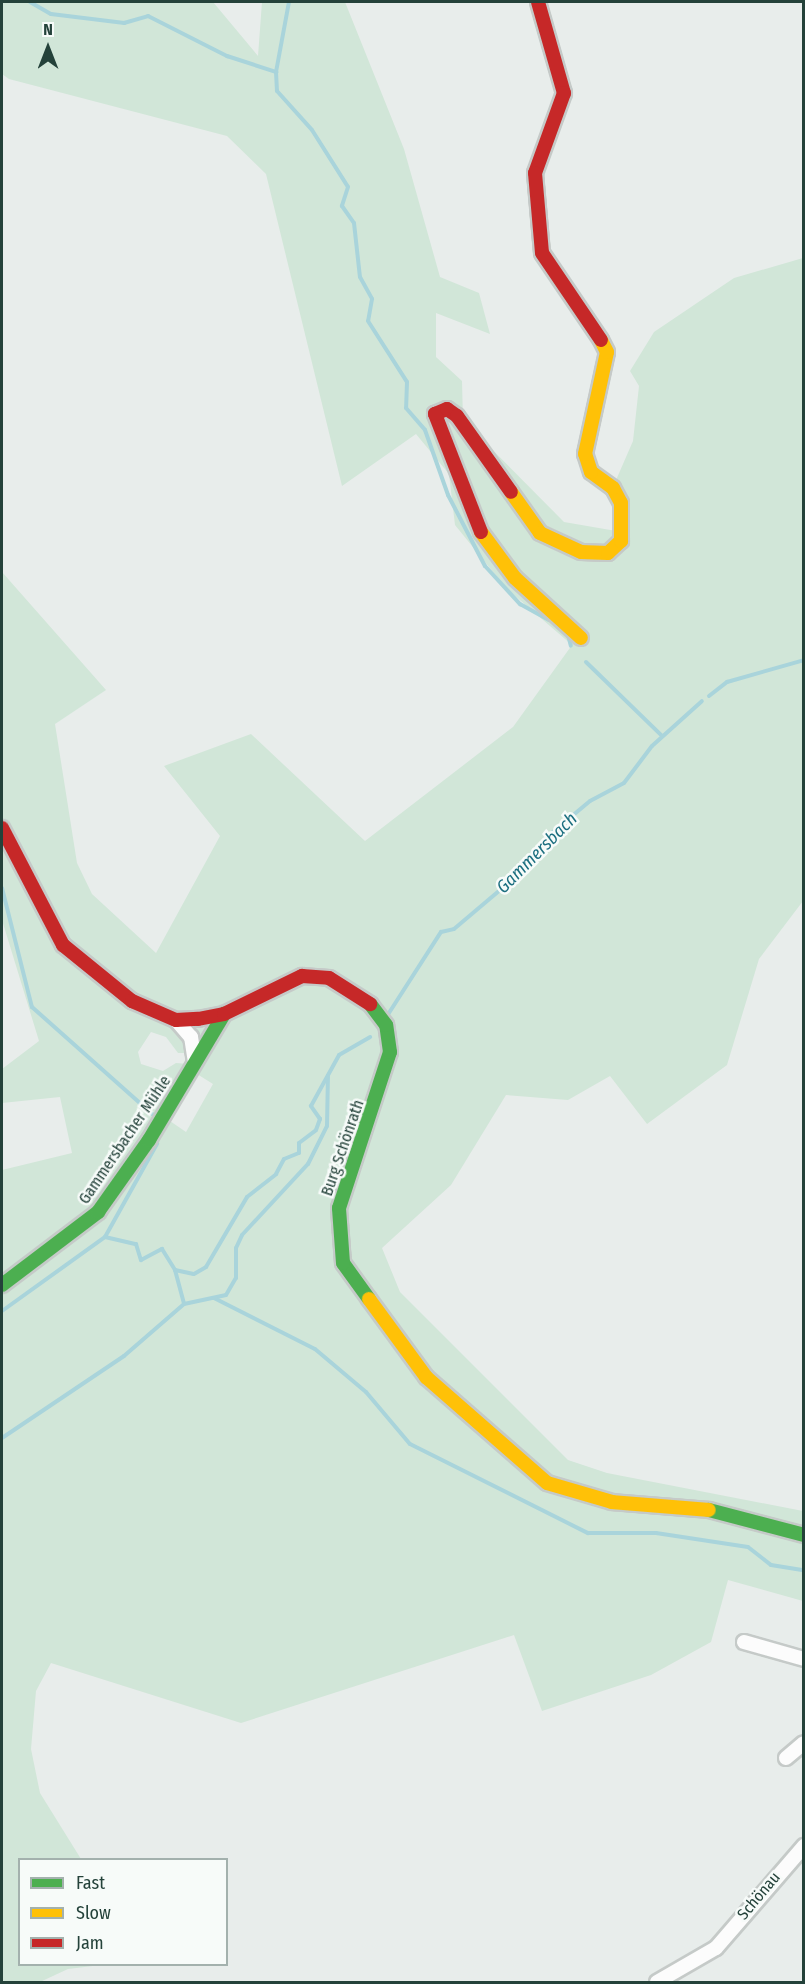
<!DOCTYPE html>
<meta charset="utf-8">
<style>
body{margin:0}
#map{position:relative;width:805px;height:1984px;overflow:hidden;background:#e8edeb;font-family:"Fira Sans Condensed",sans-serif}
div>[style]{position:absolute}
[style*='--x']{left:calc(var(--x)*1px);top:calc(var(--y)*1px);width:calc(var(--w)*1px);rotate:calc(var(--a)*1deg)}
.green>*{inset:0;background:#d1e6d8}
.stream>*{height:4px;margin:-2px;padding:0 2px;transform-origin:2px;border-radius:2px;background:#a9d4db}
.roads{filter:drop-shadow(2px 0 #c5cac8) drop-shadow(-2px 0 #c5cac8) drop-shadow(0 2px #c5cac8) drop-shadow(0 -2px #c5cac8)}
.street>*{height:14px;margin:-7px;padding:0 7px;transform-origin:7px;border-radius:7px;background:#fcfcfc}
.fast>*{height:14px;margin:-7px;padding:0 7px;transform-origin:7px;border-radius:7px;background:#4caf50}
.slow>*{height:14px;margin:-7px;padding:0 7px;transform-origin:7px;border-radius:7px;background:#ffc107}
.jam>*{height:14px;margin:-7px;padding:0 7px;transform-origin:7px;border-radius:7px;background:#c62828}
span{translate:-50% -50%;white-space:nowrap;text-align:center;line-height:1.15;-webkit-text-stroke:5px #f7fbf9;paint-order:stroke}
.street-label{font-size:16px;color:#24423a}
.water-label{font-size:18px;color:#1c6f80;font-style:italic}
.frame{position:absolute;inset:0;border:3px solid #24423a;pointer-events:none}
.legend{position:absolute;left:18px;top:1858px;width:210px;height:108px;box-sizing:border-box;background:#f7fbf9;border:2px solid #a3b1ad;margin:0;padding:8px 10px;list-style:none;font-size:18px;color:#24423a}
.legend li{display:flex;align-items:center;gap:12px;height:30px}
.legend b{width:30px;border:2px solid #a3b1ad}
.north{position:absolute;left:18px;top:18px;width:60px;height:60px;-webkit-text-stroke:4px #f7fbf9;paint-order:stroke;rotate:0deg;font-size:16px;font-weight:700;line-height:24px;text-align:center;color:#24423a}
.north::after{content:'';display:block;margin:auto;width:21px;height:27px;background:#24423a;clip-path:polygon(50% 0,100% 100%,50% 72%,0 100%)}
</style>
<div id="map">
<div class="green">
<div style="clip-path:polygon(evenodd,2px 2px,213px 2px,258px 56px,262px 2px,345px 2px,404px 149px,440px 277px,479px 293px,490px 334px,436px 313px,436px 357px,462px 381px,463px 420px,564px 522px,622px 532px,613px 487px,633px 441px,639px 386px,630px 371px,654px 332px,734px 278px,803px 258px,803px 901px,759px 959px,727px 1065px,647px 1124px,610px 1076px,568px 1100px,506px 1095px,451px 1185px,382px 1248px,400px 1292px,568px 1460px,607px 1473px,803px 1511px,803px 1601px,728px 1580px,711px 1642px,651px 1675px,542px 1711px,514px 1635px,241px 1723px,51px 1663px,36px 1691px,31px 1749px,40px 1793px,81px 1859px,20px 1860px,20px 1964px,101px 1965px,68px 1969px,40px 1982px,2px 1982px,2px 1285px,98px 1206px,2px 1283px,2px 1170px,72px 1153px,60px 1097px,2px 1103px,2px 1069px,39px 1041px,2px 920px,2px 572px,106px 690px,55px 724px,77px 863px,92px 894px,156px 953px,220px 836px,164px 766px,251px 734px,365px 841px,513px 727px,572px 645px,506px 588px,455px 525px,449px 474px,416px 434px,342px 486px,266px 174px,227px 136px,9px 79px,2px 74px,2px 2px,151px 1032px,166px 1037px,178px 1053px,191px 1053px,188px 1064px,176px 1063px,163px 1071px,141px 1064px,138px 1052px,151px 1032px,2px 2px,197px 1074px,213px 1084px,186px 1132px,170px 1121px,197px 1074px)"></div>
</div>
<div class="stream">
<div style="--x:30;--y:2;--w:24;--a:30"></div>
<div style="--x:51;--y:14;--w:74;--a:7"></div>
<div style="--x:124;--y:23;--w:25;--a:-16"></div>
<div style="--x:148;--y:16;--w:89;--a:26.9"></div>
<div style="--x:227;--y:56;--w:52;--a:18.1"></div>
<div style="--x:276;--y:72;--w:19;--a:87"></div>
<div style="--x:277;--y:91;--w:52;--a:48.1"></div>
<div style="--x:312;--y:130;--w:67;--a:57.7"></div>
<div style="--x:348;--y:187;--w:20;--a:108"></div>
<div style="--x:342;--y:206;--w:21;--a:55"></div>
<div style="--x:354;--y:223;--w:54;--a:83.7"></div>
<div style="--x:360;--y:277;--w:25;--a:61"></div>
<div style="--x:372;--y:299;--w:22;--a:100"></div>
<div style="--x:368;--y:321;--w:72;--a:57.4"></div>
<div style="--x:407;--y:382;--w:26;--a:92"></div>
<div style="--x:406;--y:408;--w:29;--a:49"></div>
<div style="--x:425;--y:430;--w:69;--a:70.5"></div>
<div style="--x:448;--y:495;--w:80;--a:62.5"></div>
<div style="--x:485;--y:566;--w:52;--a:47.4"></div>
<div style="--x:520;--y:604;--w:33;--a:29"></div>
<div style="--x:276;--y:72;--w:71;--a:-79.5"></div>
<div style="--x:568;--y:635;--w:11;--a:75"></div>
<div style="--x:586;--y:662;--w:106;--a:44.2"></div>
<div style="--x:709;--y:696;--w:23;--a:-38"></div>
<div style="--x:727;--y:682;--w:80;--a:-15.9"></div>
<div style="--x:2;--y:888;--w:123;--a:75.9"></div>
<div style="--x:32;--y:1007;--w:161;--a:41.7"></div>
<div style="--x:387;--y:1016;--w:100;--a:-57.3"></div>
<div style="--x:441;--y:932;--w:13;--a:-13"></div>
<div style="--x:454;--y:929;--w:87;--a:-40.3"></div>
<div style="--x:520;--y:873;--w:45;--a:-53.1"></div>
<div style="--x:547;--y:837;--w:56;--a:-39.9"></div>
<div style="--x:590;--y:801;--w:38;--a:-28"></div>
<div style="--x:624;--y:783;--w:46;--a:-52.9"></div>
<div style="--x:652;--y:746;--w:67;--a:-42"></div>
<div style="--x:105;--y:1237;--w:107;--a:-60.8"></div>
<div style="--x:175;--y:1270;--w:35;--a:75"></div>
<div style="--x:184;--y:1304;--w:43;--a:-12.1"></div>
<div style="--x:226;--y:1295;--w:20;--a:-60"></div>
<div style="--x:236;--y:1278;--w:30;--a:-90"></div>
<div style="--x:236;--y:1248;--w:14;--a:-65"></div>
<div style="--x:242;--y:1235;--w:97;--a:-47.1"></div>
<div style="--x:308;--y:1164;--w:42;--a:-63.4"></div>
<div style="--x:327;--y:1126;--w:50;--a:-88.9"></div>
<div style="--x:214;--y:1298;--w:113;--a:26.8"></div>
<div style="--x:315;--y:1349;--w:67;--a:40.1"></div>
<div style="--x:366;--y:1392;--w:68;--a:49.8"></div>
<div style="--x:410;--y:1444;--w:199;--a:26.6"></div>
<div style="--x:588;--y:1533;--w:68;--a:0"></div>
<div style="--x:656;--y:1533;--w:93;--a:8.7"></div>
<div style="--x:748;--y:1547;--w:29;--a:38"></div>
<div style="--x:771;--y:1565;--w:33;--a:9"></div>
<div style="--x:2;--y:1311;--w:127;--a:-35.7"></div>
<div style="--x:105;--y:1237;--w:32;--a:13"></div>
<div style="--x:136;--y:1244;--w:17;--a:73"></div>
<div style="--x:141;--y:1260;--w:24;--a:-28"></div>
<div style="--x:162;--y:1249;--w:25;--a:58"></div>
<div style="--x:175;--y:1270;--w:19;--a:12"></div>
<div style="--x:194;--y:1274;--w:14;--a:-30"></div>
<div style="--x:206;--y:1267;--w:81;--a:-59.6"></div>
<div style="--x:247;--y:1197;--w:37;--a:-38"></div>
<div style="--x:276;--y:1174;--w:17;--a:-62"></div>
<div style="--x:284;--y:1159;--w:16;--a:-22"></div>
<div style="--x:299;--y:1153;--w:10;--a:-90"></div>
<div style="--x:299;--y:1143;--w:21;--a:-37"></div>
<div style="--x:316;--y:1130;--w:12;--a:-70"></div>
<div style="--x:320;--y:1119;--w:16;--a:-125"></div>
<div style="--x:311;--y:1106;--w:58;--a:-61.2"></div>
<div style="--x:339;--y:1055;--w:36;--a:-30"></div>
<div style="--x:2;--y:1438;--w:147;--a:-33.9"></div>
<div style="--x:124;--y:1356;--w:79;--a:-40.9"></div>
</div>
<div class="roads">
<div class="street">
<div style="--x:176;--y:1020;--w:23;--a:49"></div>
<div style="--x:191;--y:1037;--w:25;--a:81"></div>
<div style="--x:744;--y:1642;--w:62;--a:15.8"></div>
<div style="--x:786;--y:1758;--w:23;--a:-40"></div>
<div style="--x:657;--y:1982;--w:68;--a:-30"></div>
<div style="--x:716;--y:1948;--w:135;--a:-49.2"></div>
</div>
<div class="fast">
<div style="--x:2;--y:1285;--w:121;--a:-37.2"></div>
<div style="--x:98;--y:1212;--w:88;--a:-54.7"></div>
<div style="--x:149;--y:1140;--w:147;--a:-59.2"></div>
<div style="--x:369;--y:1299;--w:44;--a:-125.8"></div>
<div style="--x:343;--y:1263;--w:55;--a:-94.2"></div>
<div style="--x:339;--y:1208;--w:164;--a:-71.9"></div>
<div style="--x:390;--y:1052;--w:27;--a:-98"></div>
<div style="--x:386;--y:1025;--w:26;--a:-127"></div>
<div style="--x:709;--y:1510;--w:98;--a:14.7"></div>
</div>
<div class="slow">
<div style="--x:511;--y:492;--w:50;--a:54.7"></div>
<div style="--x:540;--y:533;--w:45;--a:24.9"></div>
<div style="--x:581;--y:552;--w:27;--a:2"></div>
<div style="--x:608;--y:553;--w:18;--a:-43"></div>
<div style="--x:621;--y:541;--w:38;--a:-90"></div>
<div style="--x:621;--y:503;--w:17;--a:-118"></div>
<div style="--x:613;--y:488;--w:27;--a:-144"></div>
<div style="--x:591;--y:472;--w:19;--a:-108"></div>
<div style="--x:585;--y:454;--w:104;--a:-77.8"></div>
<div style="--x:607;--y:352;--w:13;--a:-117"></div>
<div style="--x:481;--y:532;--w:57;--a:53.5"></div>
<div style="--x:515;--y:578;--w:89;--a:42.3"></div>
<div style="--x:369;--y:1299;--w:97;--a:53.8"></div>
<div style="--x:426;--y:1377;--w:161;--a:41.2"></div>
<div style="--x:547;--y:1483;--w:68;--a:16.3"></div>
<div style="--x:612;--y:1502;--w:97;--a:4.7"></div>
</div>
<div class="jam">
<div style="--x:538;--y:2;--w:95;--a:74.1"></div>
<div style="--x:564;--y:93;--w:85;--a:109.9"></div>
<div style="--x:535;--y:173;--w:80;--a:85"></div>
<div style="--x:542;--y:253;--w:105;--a:55.9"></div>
<div style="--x:481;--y:532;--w:127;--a:-111.3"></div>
<div style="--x:435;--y:414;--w:13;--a:-23"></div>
<div style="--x:447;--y:409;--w:12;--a:35"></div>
<div style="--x:457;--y:416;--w:93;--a:54.6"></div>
<div style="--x:2;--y:828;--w:132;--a:62.5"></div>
<div style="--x:63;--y:945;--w:89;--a:39.1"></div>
<div style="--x:132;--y:1001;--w:48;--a:23.4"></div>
<div style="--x:176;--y:1020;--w:22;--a:-3"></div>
<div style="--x:198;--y:1019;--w:26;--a:-11"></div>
<div style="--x:224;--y:1014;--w:87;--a:-26"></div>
<div style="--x:302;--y:976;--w:27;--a:4"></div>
<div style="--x:329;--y:978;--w:49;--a:32.4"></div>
</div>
</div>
<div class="street-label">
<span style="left:125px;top:1140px;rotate:-56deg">Gammersbacher Mühle</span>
<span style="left:343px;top:1148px;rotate:-71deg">Burg Schönrath</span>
<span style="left:759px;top:1896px;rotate:-50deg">Schönau</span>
</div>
<div class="water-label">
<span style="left:537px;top:853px;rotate:-45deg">Gammersbach</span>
</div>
<div class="frame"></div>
<ul class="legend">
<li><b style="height:8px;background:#4caf50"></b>Fast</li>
<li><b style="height:8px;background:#ffc107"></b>Slow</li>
<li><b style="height:8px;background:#c62828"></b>Jam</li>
</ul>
<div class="north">N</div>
</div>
